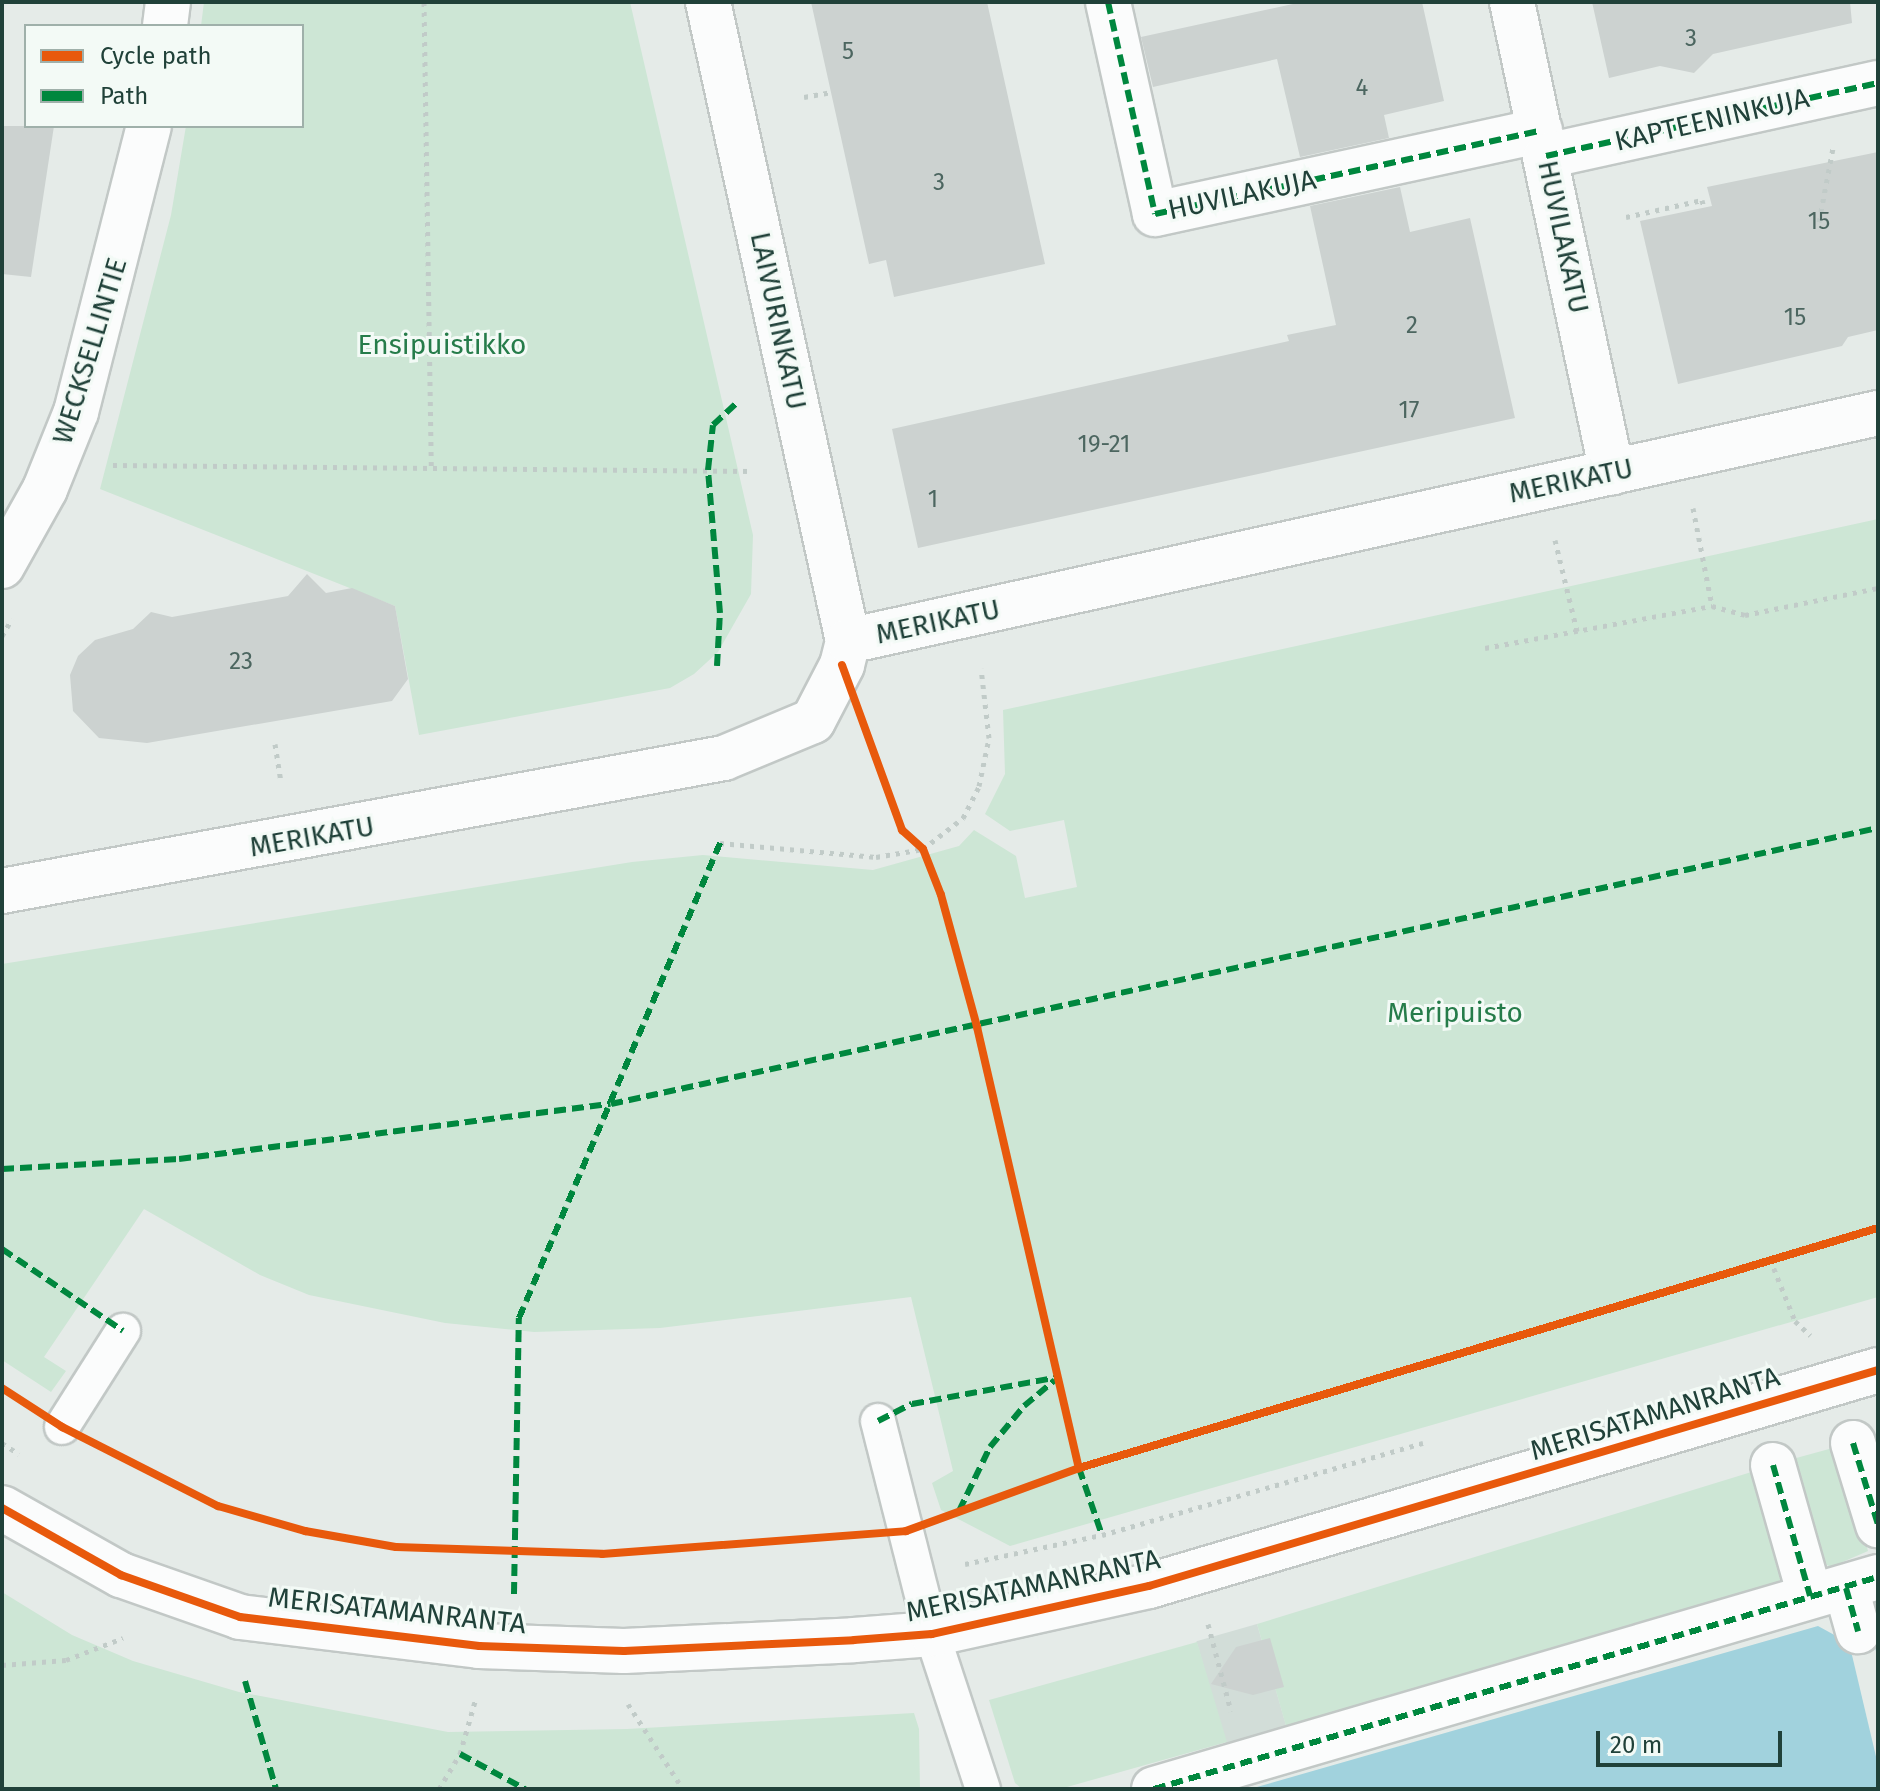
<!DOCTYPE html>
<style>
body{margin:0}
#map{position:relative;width:1880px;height:1791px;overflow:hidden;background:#e5ebe8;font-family:"Fira Sans",sans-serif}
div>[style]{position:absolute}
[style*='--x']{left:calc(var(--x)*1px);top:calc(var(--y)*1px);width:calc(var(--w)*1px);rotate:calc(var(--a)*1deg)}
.built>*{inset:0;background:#d2ddd8;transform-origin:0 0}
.green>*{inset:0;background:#cde6d5}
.water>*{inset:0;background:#a1d2dd}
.pier>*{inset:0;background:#e5ebe8}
.building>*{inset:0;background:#ccd2d0}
.path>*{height:5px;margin-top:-2.5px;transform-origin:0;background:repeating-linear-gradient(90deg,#c1cbc8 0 4px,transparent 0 10px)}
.roads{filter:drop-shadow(2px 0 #c2c8c6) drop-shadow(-2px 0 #c2c8c6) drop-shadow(0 2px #c2c8c6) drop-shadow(0 -2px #c2c8c6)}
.lane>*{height:34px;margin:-17px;padding:0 17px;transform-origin:17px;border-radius:17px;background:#fbfcfc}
.street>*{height:44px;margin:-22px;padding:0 22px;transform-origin:22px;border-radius:22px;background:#fbfcfc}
.secondary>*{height:44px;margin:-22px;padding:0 22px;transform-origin:22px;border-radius:22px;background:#fbfcfc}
.quiet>*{height:6px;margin-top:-3px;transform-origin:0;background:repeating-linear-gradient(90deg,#00873e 0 12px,transparent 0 18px)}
.cycleway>*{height:8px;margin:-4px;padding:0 4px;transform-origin:4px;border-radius:4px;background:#e8590c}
span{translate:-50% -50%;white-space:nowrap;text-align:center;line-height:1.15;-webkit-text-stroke:6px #f3faf6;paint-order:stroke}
.number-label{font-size:24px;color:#4c6660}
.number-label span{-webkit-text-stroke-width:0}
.street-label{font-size:28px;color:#204139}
.park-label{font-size:28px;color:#267c4a}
.frame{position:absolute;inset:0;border:4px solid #204139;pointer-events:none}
.legend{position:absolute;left:24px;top:24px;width:280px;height:104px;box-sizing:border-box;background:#f3faf6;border:2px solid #9fb0aa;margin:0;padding:10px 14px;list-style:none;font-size:24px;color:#204139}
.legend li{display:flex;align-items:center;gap:16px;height:40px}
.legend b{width:40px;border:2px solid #9fb0aa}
.scale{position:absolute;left:1596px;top:1731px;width:186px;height:36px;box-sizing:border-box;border:4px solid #204139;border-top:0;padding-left:10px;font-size:24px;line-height:28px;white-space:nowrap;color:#204139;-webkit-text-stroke:6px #f3faf6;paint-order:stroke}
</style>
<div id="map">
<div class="built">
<div style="left:1257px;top:1624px;width:106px;height:63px;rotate:74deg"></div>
</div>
<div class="green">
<div style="clip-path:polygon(204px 2px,630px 2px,753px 535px,751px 594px,718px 652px,694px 674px,670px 688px,419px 735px,395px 606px,100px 489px,171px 215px,186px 126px,302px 126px,302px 26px,201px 26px)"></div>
<div style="clip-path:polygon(1878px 519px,1878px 1297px,1010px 1546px,941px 1510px,932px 1483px,953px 1471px,911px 1297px,660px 1328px,534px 1332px,445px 1323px,309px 1295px,260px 1275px,144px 1209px,44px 1357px,66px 1371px,51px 1392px,2px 1360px,2px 964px,632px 862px,703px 855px,873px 870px,959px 846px,974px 830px,1016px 856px,1025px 898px,1077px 887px,1064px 820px,1010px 831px,985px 814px,1005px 774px,1003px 710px)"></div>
<div style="clip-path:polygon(1840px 1446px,1868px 1551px,1831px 1567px,1821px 1562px,1789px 1460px)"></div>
<div style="clip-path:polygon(1758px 1470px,1786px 1576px,1777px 1582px,1286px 1726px,1257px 1624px)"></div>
<div style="clip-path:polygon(2px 1592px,72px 1635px,133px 1661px,239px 1692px,448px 1732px,627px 1729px,914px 1713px,919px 1729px,920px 1789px,2px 1789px)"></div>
<div style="clip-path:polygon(1197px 1642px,1227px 1742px,1067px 1787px,1022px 1789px,1015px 1783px,989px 1700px)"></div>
</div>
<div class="water">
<div style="clip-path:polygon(1818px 1626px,1838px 1637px,1878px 1626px,1878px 1789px,1250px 1789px)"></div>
</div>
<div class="pier">
<div style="clip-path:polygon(1870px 1628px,1878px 1659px,1878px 1765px,1847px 1634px)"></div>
</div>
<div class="building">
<div style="clip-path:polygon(811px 2px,987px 2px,1045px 264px,894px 297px,886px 260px,869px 264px)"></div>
<div style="clip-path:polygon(1302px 2px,1422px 2px,1444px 101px,1384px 115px,1389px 138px,1300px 157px,1277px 59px,1153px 87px,1141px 37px)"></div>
<div style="clip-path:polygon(1592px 2px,1850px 2px,1852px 23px,1713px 54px,1694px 73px,1660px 66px,1609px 78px)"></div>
<div style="clip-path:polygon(2px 126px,54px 126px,31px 277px,2px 274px)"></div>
<div style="clip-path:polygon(1878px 152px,1878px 330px,1848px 337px,1842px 346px,1678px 384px,1640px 221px,1712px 206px,1707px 187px)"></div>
<div style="clip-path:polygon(1400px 187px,1410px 232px,1470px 218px,1515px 418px,918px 548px,892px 429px,1289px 341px,1287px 335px,1336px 325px,1310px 206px)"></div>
<div style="clip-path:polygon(307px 574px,326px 593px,352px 588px,395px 606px,408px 679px,392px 701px,147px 743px,99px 738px,73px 711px,70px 675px,78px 656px,95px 640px,133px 629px,151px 612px,172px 617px,288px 596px)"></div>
<div style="clip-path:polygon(1270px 1638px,1284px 1687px,1253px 1695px,1211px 1684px,1236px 1647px)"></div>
</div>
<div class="path">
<div style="--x:424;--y:2;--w:466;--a:89.1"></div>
<div style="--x:804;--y:97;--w:27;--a:-10"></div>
<div style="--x:1626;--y:217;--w:78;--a:-12.6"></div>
<div style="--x:1702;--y:200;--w:8;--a:76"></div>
<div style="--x:1819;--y:222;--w:75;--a:-79.3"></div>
<div style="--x:113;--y:465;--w:639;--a:0.54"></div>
<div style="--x:1693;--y:508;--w:100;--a:79"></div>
<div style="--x:1555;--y:540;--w:94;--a:76.4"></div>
<div style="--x:2;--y:636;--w:20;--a:-60"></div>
<div style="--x:1485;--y:648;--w:231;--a:-10.5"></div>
<div style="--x:1712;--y:606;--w:34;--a:15"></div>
<div style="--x:1745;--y:615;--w:136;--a:-11.5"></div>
<div style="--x:275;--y:744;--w:36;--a:81"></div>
<div style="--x:720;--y:843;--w:157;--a:5.1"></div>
<div style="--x:876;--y:857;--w:48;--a:-9.7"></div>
<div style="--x:923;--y:849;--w:51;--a:-37.8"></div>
<div style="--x:963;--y:818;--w:36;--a:-63"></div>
<div style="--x:979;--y:786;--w:49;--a:-78.2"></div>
<div style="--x:989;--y:738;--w:70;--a:-96.5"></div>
<div style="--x:1770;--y:1259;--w:67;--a:68"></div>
<div style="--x:1795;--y:1321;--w:21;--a:43"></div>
<div style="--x:2;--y:1443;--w:20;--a:33"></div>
<div style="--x:965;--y:1564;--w:140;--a:-12"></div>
<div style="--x:1102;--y:1535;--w:334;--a:-16"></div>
<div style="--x:1208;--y:1624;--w:90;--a:75.2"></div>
<div style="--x:2;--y:1665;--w:64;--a:-4.5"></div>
<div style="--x:66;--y:1660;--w:61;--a:-21.1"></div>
<div style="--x:628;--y:1704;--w:101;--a:57.1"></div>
<div style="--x:439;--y:1789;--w:41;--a:-59"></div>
<div style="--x:460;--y:1754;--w:58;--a:-74.1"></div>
</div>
<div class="roads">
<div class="lane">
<div style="--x:878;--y:1421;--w:220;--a:75.8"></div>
<div style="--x:932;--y:1634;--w:163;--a:71.8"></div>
<div style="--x:62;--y:1427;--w:114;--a:-57.6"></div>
</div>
<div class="street">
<div style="--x:708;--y:2;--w:654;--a:77.64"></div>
<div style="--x:1108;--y:2;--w:217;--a:77.5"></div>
<div style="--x:1155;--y:214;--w:394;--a:-12.2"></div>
<div style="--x:1512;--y:2;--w:481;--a:78"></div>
<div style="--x:165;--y:26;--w:24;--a:-83"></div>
<div style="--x:1546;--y:156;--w:340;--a:-12.4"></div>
<div style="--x:2;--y:566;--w:88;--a:-60.8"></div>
<div style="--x:45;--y:489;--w:83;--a:-68.1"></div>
<div style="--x:76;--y:412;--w:295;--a:-75.7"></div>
<div style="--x:1853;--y:1443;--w:86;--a:73"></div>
<div style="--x:1773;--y:1465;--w:136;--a:74.2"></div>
<div style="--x:2;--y:1508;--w:137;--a:29.4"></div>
<div style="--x:121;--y:1575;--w:126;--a:19.4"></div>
<div style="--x:240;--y:1617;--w:241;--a:6.9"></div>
<div style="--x:479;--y:1646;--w:145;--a:2"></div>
<div style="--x:624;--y:1651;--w:230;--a:-2.7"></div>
<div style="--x:854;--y:1640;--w:78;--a:-4.4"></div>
<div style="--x:932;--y:1634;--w:222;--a:-12.5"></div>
<div style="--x:1149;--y:1586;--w:760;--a:-16.5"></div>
<div style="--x:1846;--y:1588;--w:45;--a:74.4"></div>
<div style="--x:1154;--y:1789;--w:754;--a:-16.32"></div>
</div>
<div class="secondary">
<div style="--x:2;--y:891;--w:734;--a:-10.44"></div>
<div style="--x:724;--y:758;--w:96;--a:-22.6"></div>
<div style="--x:813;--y:721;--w:63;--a:-62.6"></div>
<div style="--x:842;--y:665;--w:25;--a:-76"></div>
<div style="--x:848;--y:641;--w:1055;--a:-12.48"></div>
</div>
</div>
<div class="quiet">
<div style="--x:1108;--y:2;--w:217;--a:77.5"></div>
<div style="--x:1155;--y:214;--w:394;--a:-12.2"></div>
<div style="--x:1546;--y:156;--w:340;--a:-12.4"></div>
<div style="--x:717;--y:666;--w:53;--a:-86.8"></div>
<div style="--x:720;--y:613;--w:144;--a:-94.8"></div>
<div style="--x:708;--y:470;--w:45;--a:-83.7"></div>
<div style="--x:713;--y:425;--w:33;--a:-43"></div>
<div style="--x:2;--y:1169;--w:177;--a:-3.2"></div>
<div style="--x:179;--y:1159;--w:435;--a:-7.3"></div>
<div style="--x:611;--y:1104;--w:1297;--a:-12.29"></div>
<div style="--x:2;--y:1249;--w:146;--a:34.1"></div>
<div style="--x:878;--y:1421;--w:38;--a:-27"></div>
<div style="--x:912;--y:1404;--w:149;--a:-10.4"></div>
<div style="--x:1853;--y:1443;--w:86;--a:73"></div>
<div style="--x:1773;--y:1465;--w:136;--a:74.2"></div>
<div style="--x:1079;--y:1468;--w:71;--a:71.1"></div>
<div style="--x:959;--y:1511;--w:71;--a:-64.2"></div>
<div style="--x:990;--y:1447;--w:53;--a:-50.3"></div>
<div style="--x:1024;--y:1406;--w:40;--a:-40"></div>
<div style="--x:1846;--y:1588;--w:45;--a:74.4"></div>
<div style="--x:514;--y:1594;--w:276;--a:-89"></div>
<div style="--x:519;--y:1318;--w:516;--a:-67.06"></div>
<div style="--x:245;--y:1681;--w:112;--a:74"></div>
<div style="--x:460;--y:1754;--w:74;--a:28.3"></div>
<div style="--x:1154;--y:1789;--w:754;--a:-16.32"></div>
</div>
<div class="cycleway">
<div style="--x:842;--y:665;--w:176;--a:70"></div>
<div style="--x:902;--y:830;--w:28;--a:42"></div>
<div style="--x:923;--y:849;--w:49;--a:68.6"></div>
<div style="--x:941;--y:895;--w:137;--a:74.7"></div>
<div style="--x:977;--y:1027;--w:453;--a:77"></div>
<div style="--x:2;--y:1388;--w:72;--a:33"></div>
<div style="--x:62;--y:1427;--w:175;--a:26.9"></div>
<div style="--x:218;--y:1506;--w:91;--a:16"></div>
<div style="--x:305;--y:1531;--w:92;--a:10"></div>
<div style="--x:396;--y:1547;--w:206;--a:1.9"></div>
<div style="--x:602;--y:1554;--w:305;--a:-4.3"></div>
<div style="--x:906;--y:1531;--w:184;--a:-20"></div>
<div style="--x:1079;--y:1468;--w:834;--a:-16.72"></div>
<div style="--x:2;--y:1508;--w:137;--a:29.4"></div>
<div style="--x:121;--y:1575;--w:126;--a:19.4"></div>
<div style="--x:240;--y:1617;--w:241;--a:6.9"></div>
<div style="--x:479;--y:1646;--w:145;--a:2"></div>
<div style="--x:624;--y:1651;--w:230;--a:-2.7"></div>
<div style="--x:854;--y:1640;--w:78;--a:-4.4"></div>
<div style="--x:932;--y:1634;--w:222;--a:-12.5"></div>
<div style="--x:1149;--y:1586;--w:760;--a:-16.5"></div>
</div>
<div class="number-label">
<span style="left:1691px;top:39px">3</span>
<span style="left:848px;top:52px">5</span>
<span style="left:1362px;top:88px">4</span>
<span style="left:939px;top:183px">3</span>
<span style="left:1819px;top:222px">15</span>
<span style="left:1795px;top:318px">15</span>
<span style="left:1412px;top:326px">2</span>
<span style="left:1409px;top:411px">17</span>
<span style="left:1104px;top:445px">19-21</span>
<span style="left:933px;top:500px">1</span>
<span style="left:241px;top:662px">23</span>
</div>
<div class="street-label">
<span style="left:1712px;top:120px;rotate:-13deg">KAPTEENINKUJA</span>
<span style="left:1242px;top:195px;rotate:-12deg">HUVILAKUJA</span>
<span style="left:1563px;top:237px;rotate:78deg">HUVILAKATU</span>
<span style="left:778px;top:321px;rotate:78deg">LAIVURINKATU</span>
<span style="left:90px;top:351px;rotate:-73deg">WECKSELLINTIE</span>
<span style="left:1571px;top:481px;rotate:-12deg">MERIKATU</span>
<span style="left:938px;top:622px;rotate:-12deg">MERIKATU</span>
<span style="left:312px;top:837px;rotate:-10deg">MERIKATU</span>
<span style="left:1655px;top:1414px;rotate:-17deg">MERISATAMANRANTA</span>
<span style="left:1033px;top:1586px;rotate:-12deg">MERISATAMANRANTA</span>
<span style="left:397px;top:1611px;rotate:6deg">MERISATAMANRANTA</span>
</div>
<div class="park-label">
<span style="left:442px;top:345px">Ensipuistikko</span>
<span style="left:1455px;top:1013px">Meripuisto</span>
</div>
<div class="frame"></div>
<ul class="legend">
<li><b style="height:10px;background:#e8590c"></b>Cycle path</li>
<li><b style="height:10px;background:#00873e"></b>Path</li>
</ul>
<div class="scale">20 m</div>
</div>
